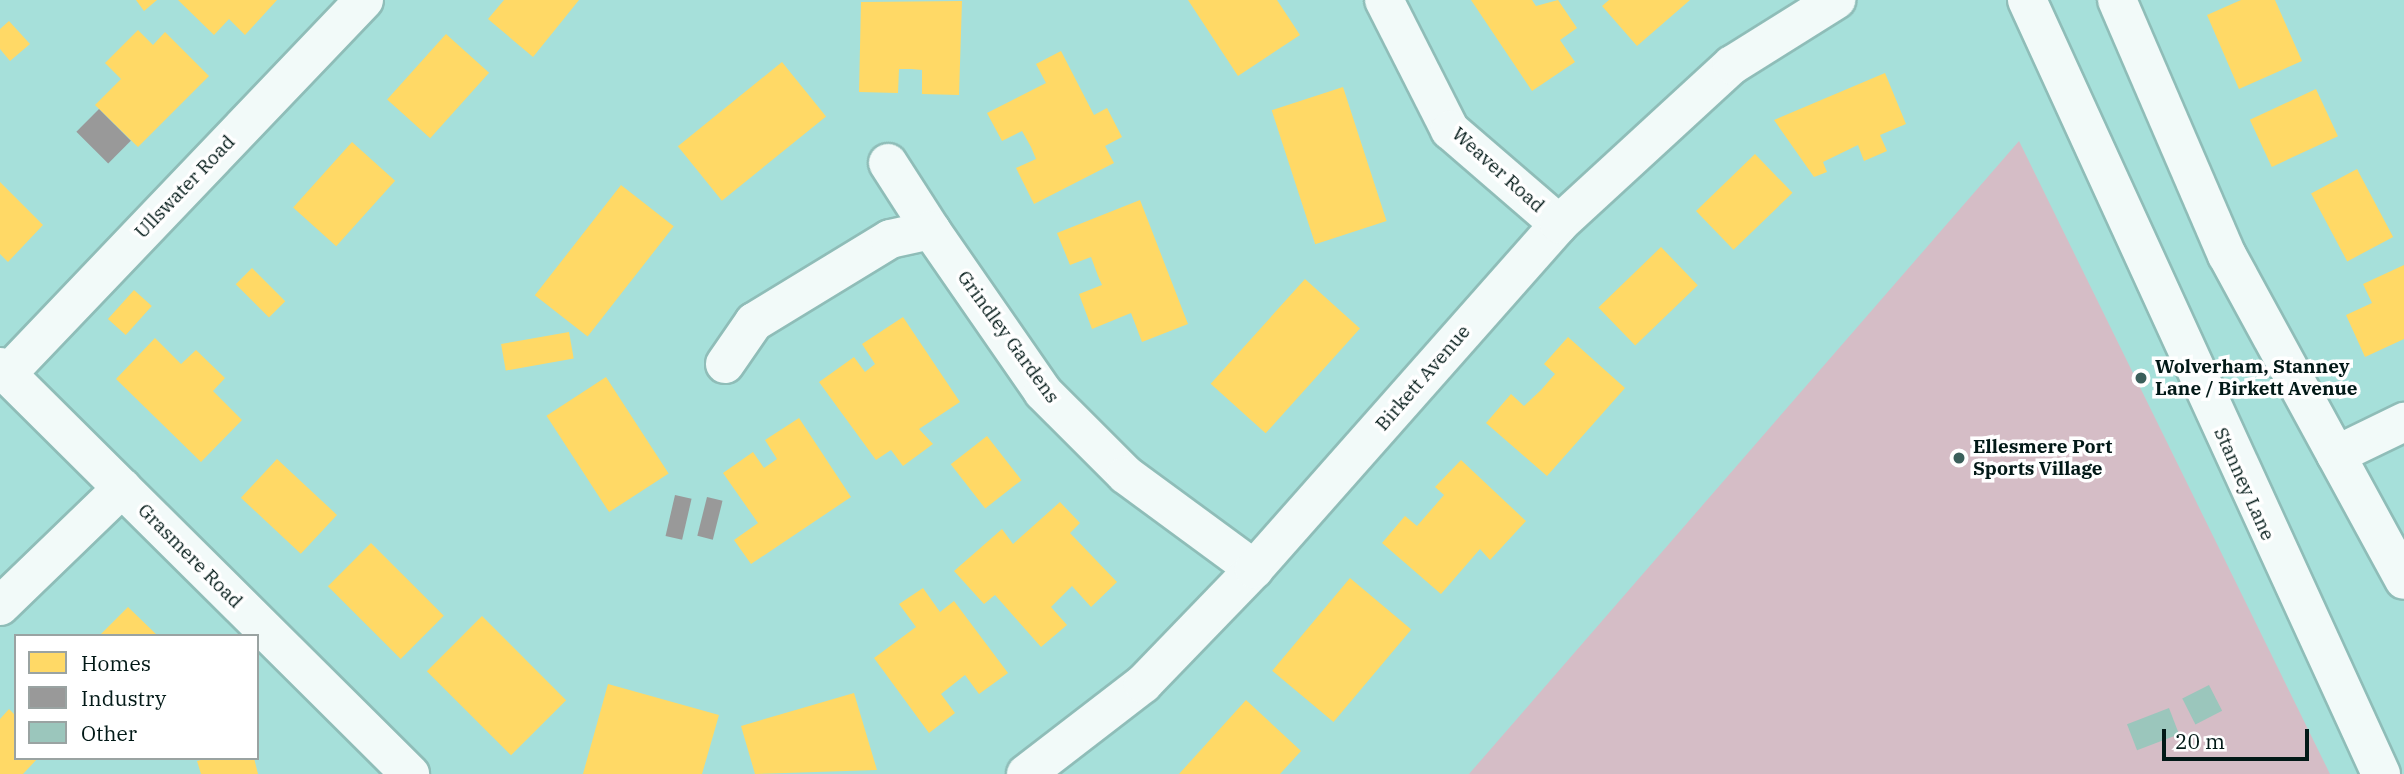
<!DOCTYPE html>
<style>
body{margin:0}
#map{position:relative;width:2404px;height:774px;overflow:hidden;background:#a6e0da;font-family:"IBM Plex Serif",serif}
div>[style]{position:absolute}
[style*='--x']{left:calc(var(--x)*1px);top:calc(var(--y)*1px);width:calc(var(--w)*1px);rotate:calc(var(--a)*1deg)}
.green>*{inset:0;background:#d5bdc6}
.homes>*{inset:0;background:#ffd966;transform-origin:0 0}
.industry>*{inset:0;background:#999;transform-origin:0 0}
.building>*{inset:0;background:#9bc6bc;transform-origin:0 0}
.roads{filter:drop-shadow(2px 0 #8fbdb8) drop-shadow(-2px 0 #8fbdb8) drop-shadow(0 2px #8fbdb8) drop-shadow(0 -2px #8fbdb8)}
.minor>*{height:38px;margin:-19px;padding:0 19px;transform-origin:19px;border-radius:19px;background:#f2faf9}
.secondary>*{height:38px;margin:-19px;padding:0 19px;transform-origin:19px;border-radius:19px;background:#f2faf9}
.dots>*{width:19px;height:19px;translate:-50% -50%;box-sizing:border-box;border:4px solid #fff;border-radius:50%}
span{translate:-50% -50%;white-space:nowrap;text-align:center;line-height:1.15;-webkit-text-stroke:7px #fff;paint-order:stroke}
.street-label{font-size:19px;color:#021917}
.poi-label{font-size:19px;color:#021917;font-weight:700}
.left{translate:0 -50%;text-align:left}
.legend{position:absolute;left:14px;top:634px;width:245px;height:126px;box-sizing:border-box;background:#fff;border:2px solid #9aa3a2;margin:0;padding:9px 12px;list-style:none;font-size:21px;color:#021917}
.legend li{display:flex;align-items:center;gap:14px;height:35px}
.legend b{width:35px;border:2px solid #9aa3a2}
.scale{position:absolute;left:2162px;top:729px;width:147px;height:32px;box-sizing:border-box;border:4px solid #021917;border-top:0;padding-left:9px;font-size:21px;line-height:24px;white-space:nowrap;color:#021917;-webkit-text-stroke:5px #fff;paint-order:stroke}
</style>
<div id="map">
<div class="green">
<div style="clip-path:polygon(2019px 141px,2330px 774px,1469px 774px)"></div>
</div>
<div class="homes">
<div style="clip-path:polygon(136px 0,157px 0,144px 11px)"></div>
<div style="clip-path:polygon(178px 0,277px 0,245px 35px,229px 19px,214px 35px)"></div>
<div style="clip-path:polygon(504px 0,579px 0,533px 57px,488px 19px)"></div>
<div style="clip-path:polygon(1188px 0,1277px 0,1300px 35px,1238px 76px)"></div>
<div style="clip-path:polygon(1471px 0,1532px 0,1536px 6px,1558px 0,1577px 28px,1560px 40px,1575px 62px,1532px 91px)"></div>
<div style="clip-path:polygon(1609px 0,1690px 0,1637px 46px,1602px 6px)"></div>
<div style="clip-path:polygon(2241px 0,2275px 0,2302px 61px,2239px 89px,2207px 15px)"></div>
<div style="clip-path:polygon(962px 1px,959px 95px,922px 94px,922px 70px,911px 69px,899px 69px,898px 93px,859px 92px,861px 2px)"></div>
<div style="clip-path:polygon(9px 21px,30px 44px,10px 61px,0 49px,0 29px)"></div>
<div style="clip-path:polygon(138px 30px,153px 45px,165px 32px,209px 76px,138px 147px,95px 105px,121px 79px,105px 63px)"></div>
<div style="left:446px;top:34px;width:58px;height:88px;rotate:42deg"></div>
<div style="clip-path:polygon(1061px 51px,1094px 115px,1107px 108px,1122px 137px,1105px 146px,1114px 163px,1034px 204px,1016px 168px,1036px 159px,1031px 147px,1022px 131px,1002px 141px,987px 113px,1046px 83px,1036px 64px)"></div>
<div style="left:782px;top:62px;width:70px;height:134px;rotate:51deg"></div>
<div style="clip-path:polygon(1885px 73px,1906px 124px,1880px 135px,1887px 151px,1864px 161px,1858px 145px,1823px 162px,1827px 172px,1814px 177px,1774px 120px)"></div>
<div style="left:1343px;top:87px;width:141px;height:75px;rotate:72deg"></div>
<div style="left:2316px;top:89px;width:52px;height:73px;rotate:65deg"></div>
<div style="left:352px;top:142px;width:58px;height:88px;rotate:42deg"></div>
<div style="left:1755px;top:154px;width:54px;height:82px;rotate:46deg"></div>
<div style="left:2357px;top:169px;width:77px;height:52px;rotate:62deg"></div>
<div style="clip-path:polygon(0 182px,43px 225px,8px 262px,0 254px)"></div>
<div style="left:621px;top:185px;width:67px;height:140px;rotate:38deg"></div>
<div style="clip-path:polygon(1140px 200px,1188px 324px,1142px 342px,1131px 313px,1092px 329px,1079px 294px,1102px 285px,1098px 276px,1091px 257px,1070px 265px,1057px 233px)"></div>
<div style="left:1661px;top:247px;width:53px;height:87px;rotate:46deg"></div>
<div style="clip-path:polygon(2404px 265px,2404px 339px,2365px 357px,2346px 315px,2372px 303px,2363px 284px)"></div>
<div style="left:252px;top:268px;width:47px;height:23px;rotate:45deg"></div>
<div style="left:1305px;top:279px;width:74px;height:141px;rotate:42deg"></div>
<div style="left:134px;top:290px;width:24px;height:39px;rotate:42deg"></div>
<div style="clip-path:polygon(903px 317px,960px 402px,919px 429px,933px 444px,903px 466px,891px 450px,876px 460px,819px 382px,854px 357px,865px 372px,875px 364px,862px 344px)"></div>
<div style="left:569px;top:332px;width:27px;height:69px;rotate:80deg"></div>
<div style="clip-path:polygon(1568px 337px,1625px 388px,1547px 476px,1486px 423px,1511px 394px,1524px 406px,1541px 390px,1555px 374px,1544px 364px)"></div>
<div style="clip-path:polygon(155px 338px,181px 364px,196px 350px,225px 378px,213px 391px,242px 420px,201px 462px,116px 379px)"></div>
<div style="left:606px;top:377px;width:115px;height:71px;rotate:57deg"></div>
<div style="clip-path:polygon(799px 418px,851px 497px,751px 564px,734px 540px,758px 523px,723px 473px,753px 452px,764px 468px,777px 459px,765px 440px)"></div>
<div style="left:987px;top:436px;width:56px;height:46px;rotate:52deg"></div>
<div style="left:277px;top:459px;width:82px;height:53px;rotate:43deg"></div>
<div style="clip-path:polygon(1461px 460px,1526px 521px,1490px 560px,1480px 549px,1441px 594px,1382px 543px,1405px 516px,1417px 526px,1444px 495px,1435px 487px)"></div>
<div style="clip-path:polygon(1060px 502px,1080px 523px,1070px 533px,1117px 582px,1091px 607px,1072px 586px,1051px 607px,1067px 625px,1041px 647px,995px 595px,984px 604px,954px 571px,1002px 529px,1013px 544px)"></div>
<div style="left:371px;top:543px;width:103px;height:61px;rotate:45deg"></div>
<div style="left:1350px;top:578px;width:80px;height:121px;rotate:40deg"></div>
<div style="clip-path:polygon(923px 588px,940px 612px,954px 601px,1008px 673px,979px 694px,965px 675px,941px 694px,955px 713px,929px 733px,874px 658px,916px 627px,899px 604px)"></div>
<div style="clip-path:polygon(128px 607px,158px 636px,99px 636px)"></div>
<div style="left:482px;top:616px;width:119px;height:78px;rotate:45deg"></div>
<div style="clip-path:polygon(608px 684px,719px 715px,702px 774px,583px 774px)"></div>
<div style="clip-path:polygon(854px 693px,877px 770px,755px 774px,741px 726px)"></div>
<div style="clip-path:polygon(1246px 700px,1301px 751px,1280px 774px,1179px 774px)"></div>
<div style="clip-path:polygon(9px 709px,16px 716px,16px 758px,38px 758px,23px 774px,0 774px,0 719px)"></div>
<div style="clip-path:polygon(208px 758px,254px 758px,258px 774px,201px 774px,197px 761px)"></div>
</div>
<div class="industry">
<div style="left:99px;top:109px;width:45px;height:32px;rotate:45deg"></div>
<div style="left:675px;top:495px;width:17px;height:42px;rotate:13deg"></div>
<div style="left:707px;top:497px;width:16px;height:40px;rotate:14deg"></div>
</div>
<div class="building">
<div style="left:2209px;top:685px;width:29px;height:30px;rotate:63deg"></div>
<div style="left:2169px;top:708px;width:28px;height:45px;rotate:69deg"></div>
</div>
<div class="roads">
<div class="minor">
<div style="--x:1384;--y:0;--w:146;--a:63.1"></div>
<div style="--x:1450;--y:130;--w:144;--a:40.8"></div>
<div style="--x:2117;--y:0;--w:278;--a:66.7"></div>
<div style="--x:2227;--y:255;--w:370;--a:61.4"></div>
<div style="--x:888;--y:163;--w:80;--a:57.3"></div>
<div style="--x:725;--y:364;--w:51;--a:-55.4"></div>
<div style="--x:754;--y:322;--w:159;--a:-31.4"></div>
<div style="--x:890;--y:239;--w:42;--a:-12.4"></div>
<div style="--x:931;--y:230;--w:197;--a:55.3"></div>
<div style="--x:1043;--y:392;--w:117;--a:45"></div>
<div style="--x:1126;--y:475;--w:159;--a:36.3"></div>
<div style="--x:0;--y:367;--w:578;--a:44.79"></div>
<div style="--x:7;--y:374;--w:517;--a:-46.33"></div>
<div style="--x:2336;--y:455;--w:76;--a:-25.9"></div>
<div style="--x:0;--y:606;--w:170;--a:-44"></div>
<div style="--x:1026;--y:774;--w:148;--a:-37.6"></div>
<div style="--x:1143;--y:684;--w:160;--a:-46"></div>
<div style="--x:1254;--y:569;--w:460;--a:-48.5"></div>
<div style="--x:1559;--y:224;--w:235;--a:-42.6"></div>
<div style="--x:1732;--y:65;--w:123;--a:-32"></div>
</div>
<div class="secondary">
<div style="--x:2027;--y:0;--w:851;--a:65.42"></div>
</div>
</div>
<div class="dots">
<div style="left:2141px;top:378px;background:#3b5f5b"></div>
<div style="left:1959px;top:458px;background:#3b5f5b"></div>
</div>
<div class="street-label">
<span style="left:1498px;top:170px;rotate:42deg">Weaver Road</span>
<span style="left:185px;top:187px;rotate:-46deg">Ullswater Road</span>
<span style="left:1008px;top:337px;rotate:54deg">Grindley Gardens</span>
<span style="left:1423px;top:378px;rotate:-49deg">Birkett Avenue</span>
<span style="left:2244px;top:484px;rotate:66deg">Stanney Lane</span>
<span style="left:190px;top:556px;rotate:45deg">Grasmere Road</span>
</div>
<div class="poi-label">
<span class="left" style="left:2155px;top:378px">Wolverham, Stanney<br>Lane / Birkett Avenue</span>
<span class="left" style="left:1973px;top:458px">Ellesmere Port<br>Sports Village</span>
</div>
<ul class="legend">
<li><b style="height:19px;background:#ffd966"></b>Homes</li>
<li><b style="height:19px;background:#999"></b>Industry</li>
<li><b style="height:19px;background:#9bc6bc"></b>Other</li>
</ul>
<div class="scale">20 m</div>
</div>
